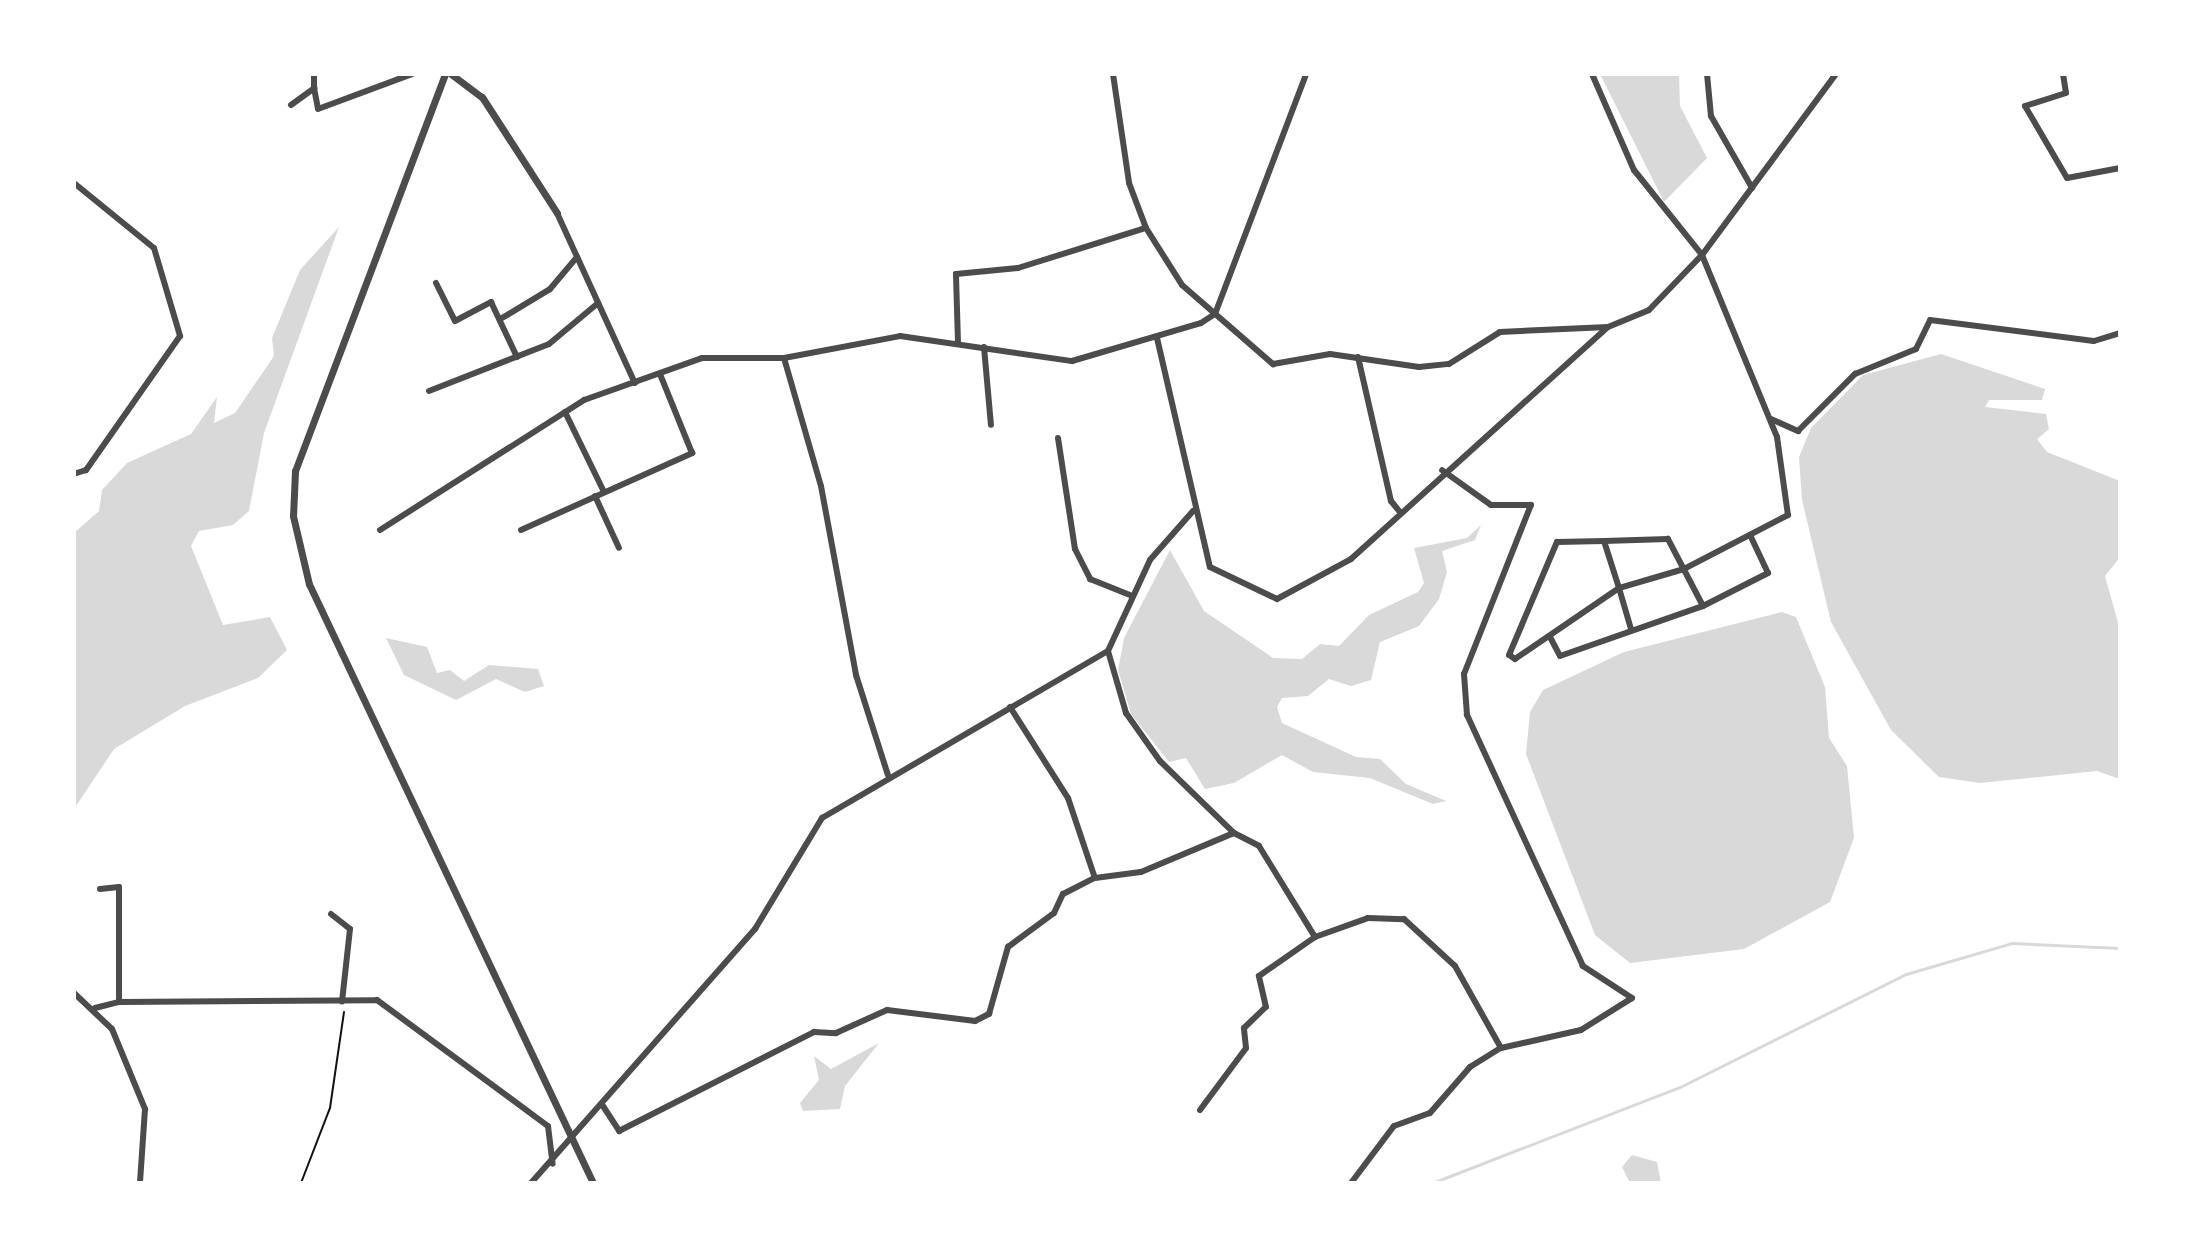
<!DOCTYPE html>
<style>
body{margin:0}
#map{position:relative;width:2194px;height:1257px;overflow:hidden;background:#fff;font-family:Jost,sans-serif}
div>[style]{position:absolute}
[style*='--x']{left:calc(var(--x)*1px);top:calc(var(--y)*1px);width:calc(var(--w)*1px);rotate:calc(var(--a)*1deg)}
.water>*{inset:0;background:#d9d9d9}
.stream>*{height:3px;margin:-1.5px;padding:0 1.5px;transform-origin:1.5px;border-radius:1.5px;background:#d9d9d9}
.path>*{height:2px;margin:-1px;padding:0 1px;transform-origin:1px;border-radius:1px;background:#111}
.minor>*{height:6px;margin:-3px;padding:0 3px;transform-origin:3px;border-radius:3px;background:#4c4c4c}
.tertiary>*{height:7px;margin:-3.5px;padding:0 3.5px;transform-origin:3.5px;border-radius:3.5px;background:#4c4c4c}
span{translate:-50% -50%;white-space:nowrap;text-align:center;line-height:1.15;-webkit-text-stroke:6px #fff;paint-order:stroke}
.frame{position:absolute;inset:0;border:76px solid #fff;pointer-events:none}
</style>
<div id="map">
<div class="water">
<div style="clip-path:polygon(1600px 74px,1679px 74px,1680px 106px,1707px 158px,1664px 202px)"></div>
<div style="clip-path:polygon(339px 227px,264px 433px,249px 511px,233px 525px,199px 531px,191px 546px,223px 625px,270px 617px,287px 650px,258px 678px,185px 706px,114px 749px,74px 809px,74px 533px,99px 511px,102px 490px,127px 463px,191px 434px,217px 397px,214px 423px,235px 413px,274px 356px,272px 338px,300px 270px)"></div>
<div style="clip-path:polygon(1941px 354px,2045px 389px,2042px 400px,1989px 400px,1985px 407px,2046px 414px,2049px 429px,2037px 439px,2047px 452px,2120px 481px,2120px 557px,2105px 576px,2120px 630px,2120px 779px,2097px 771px,1980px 783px,1939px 777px,1891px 730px,1831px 622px,1802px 500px,1799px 457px,1811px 428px,1863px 375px)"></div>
<div style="clip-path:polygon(1481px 525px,1475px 540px,1442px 551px,1447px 572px,1439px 599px,1419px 626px,1380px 642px,1371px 680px,1351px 686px,1329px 679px,1308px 696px,1282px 698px,1277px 707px,1282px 723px,1356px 757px,1380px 759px,1406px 784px,1446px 801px,1433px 804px,1370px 778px,1313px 772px,1282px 755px,1234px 783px,1205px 789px,1186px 758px,1169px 762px,1131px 714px,1118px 670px,1124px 638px,1170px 550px,1204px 611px,1273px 658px,1302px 659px,1320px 644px,1339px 646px,1369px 615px,1418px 592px,1424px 583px,1414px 548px,1467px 538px)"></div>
<div style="clip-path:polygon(1782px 612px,1796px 617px,1825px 687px,1829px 738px,1847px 766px,1854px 838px,1830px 902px,1744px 949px,1630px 963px,1595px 935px,1526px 754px,1530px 712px,1543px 690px,1624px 652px)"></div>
<div style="clip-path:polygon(386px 638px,427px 647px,437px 673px,450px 670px,464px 681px,489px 665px,538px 669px,544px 686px,525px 692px,496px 679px,456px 700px,404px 675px)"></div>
<div style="clip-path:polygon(879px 1043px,845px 1086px,840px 1109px,803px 1111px,800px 1103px,819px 1080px,814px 1056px,831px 1069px)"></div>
<div style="clip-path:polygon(1632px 1155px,1657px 1162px,1661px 1183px,1630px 1183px,1622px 1167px)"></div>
</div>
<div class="stream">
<div style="--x:1432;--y:1183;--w:266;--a:-21.2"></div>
<div style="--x:1680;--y:1087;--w:253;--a:-26.6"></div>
<div style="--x:1906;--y:974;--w:110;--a:-16.3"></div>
<div style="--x:2012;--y:943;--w:108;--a:2.7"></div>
</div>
<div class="path">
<div style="--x:301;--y:1183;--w:80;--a:-68.9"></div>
<div style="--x:330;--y:1108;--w:97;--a:-81.7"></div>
</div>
<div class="minor">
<div style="--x:1113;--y:74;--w:110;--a:81.6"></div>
<div style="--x:1129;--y:183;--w:48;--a:69.3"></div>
<div style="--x:1146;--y:228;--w:67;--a:57.7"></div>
<div style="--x:1182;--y:285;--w:121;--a:41"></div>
<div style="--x:1273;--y:364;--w:58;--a:-10"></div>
<div style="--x:1330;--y:354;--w:90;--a:8.3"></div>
<div style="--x:1419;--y:367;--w:30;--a:-6"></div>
<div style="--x:1449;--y:364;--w:60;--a:-32.1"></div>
<div style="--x:1500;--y:332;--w:108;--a:-2.7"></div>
<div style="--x:1608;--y:327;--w:44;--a:-22.5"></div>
<div style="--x:1649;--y:310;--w:76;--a:-46.1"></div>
<div style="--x:1702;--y:255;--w:225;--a:-53.5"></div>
<div style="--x:1592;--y:74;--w:105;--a:66.4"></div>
<div style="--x:1634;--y:170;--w:109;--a:51.3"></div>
<div style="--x:1702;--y:255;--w:197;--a:67.6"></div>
<div style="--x:1777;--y:437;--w:79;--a:82"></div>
<div style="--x:1788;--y:515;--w:117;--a:152.6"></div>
<div style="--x:1684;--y:569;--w:68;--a:163.7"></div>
<div style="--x:1619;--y:588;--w:126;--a:145.7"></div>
<div style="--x:1515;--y:659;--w:7;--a:-146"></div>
<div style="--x:1509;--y:655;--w:123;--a:-67"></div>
<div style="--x:1557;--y:542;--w:47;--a:-1.2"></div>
<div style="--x:1604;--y:541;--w:49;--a:72.3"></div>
<div style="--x:1619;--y:588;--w:43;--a:73.7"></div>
<div style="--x:1707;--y:74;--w:42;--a:84.6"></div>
<div style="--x:1711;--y:116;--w:83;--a:60.3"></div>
<div style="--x:2063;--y:74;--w:19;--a:81"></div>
<div style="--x:2066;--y:93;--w:43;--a:162.4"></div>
<div style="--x:2025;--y:106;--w:83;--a:59.7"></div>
<div style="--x:2067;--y:178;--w:54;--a:-10.7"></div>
<div style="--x:314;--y:88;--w:21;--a:79"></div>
<div style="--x:318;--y:109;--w:100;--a:-20.4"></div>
<div style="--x:291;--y:105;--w:29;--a:-36"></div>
<div style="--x:314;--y:88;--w:14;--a:-90"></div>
<div style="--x:74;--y:183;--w:103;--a:39.1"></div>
<div style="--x:154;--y:248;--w:92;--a:73.5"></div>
<div style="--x:180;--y:336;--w:164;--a:125"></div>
<div style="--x:86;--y:470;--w:13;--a:162"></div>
<div style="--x:557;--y:213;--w:187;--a:65.4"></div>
<div style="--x:436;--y:283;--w:42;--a:63.4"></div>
<div style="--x:455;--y:321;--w:41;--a:-27.8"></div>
<div style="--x:491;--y:302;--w:61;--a:64.7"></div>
<div style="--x:502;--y:318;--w:56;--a:-31.1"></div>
<div style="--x:550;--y:289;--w:42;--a:-49.8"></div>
<div style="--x:1157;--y:338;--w:235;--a:77"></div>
<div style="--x:1210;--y:567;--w:74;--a:25.5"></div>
<div style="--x:1277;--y:599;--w:84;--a:-28.4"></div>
<div style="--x:1351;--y:559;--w:345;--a:-42.1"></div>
<div style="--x:958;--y:343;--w:69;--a:-91.7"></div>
<div style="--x:956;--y:274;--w:62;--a:-5.5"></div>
<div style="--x:1018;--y:268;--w:134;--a:-17.4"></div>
<div style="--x:984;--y:347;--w:78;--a:84.9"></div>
<div style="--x:1358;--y:357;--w:148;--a:77.1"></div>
<div style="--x:1391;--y:501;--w:14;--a:51"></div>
<div style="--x:784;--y:358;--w:133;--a:73.9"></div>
<div style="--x:821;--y:486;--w:192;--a:79.5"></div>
<div style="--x:856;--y:675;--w:105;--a:72.3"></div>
<div style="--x:429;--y:391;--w:129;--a:-21.4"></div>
<div style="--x:549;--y:344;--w:64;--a:-39.9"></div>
<div style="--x:565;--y:412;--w:89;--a:64"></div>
<div style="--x:1771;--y:419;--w:30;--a:24"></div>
<div style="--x:1798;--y:431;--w:81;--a:-45"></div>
<div style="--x:1855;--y:374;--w:66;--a:-22.3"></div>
<div style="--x:1916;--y:349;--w:32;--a:-64"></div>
<div style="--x:1930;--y:320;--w:165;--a:7.3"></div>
<div style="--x:2094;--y:341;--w:27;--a:-17"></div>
<div style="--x:1058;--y:438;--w:112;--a:81.3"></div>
<div style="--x:1075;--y:549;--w:34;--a:63"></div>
<div style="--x:1090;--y:579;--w:43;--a:21.8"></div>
<div style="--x:595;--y:496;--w:57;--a:65.2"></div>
<div style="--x:1193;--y:511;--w:65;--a:131.3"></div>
<div style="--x:1150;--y:560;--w:100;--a:114.8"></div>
<div style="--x:1108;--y:651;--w:65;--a:73.8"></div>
<div style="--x:1126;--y:713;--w:59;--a:54.7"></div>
<div style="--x:1160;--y:761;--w:103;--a:44.2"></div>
<div style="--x:1234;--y:833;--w:28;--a:27"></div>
<div style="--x:1259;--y:846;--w:107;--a:58.4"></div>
<div style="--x:1315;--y:937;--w:56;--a:-19.7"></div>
<div style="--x:1368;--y:918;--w:36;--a:2"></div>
<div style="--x:1404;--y:919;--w:69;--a:42.7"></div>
<div style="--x:1455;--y:966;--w:94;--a:60.7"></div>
<div style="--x:1501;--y:1048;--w:82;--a:-12.7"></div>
<div style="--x:1581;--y:1030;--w:60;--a:-32.1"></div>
<div style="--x:1632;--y:998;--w:59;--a:-146.9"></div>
<div style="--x:1583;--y:966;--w:277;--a:-114.8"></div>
<div style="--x:1467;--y:715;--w:41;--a:-94.2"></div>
<div style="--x:1464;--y:674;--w:182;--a:-68.4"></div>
<div style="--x:1531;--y:505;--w:40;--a:180"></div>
<div style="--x:1491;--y:505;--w:60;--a:-144.5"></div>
<div style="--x:380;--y:530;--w:242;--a:-32.5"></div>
<div style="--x:584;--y:400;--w:125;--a:-19.6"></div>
<div style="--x:702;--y:358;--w:82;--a:0"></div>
<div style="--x:784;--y:358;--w:118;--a:-10.7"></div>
<div style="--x:900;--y:336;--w:174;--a:8.3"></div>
<div style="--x:1072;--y:361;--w:134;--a:-16.4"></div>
<div style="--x:1201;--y:323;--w:17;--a:-33"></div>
<div style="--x:1215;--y:314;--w:257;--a:-69.2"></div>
<div style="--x:521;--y:530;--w:188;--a:-24.2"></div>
<div style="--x:692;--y:453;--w:85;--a:-112.1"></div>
<div style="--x:1703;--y:606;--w:73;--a:-26.9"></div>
<div style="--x:1768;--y:573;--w:42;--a:-115.3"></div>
<div style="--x:1550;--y:637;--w:21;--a:62"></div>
<div style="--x:1560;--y:656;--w:151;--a:-19.3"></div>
<div style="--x:1703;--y:606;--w:76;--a:-117.6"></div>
<div style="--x:1668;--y:539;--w:64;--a:178.2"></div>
<div style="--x:1010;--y:707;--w:108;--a:57.5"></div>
<div style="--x:1068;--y:798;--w:84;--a:71.4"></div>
<div style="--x:100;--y:889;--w:19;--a:-6"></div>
<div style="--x:119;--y:887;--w:115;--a:90"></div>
<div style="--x:331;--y:914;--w:24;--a:38"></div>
<div style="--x:350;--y:929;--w:73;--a:96.3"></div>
<div style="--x:74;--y:993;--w:52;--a:43.5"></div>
<div style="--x:112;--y:1029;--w:87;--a:67.6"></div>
<div style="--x:145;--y:1109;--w:74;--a:93.9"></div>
<div style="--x:95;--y:1008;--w:25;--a:-14"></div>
<div style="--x:119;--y:1002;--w:258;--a:-0.4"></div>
<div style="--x:377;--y:1000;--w:212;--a:36.4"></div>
<div style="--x:548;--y:1126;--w:38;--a:83"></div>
<div style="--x:603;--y:1106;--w:30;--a:57"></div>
<div style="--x:619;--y:1131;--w:219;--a:-26.9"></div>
<div style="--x:814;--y:1032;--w:22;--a:3"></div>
<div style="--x:836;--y:1033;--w:56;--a:-24.3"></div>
<div style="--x:887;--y:1010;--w:89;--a:7.1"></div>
<div style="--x:975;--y:1021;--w:16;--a:-27"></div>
<div style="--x:989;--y:1014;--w:70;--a:-74.2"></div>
<div style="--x:1008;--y:947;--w:57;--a:-36.5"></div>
<div style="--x:1054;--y:913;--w:21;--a:-65"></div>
<div style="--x:1063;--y:894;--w:36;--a:-27"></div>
<div style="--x:1095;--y:878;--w:46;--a:-7.4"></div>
<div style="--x:1141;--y:872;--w:101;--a:-22.8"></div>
<div style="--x:1200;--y:1110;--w:77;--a:-53.4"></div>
<div style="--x:1246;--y:1048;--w:20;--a:-96"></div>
<div style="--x:1244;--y:1028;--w:30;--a:-44"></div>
<div style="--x:1266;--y:1007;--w:32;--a:-103"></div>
<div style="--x:1259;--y:976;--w:68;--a:-34.9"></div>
<div style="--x:531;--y:1183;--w:339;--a:-48.6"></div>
<div style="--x:755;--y:929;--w:130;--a:-58.9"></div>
<div style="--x:822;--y:818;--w:331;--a:-30.3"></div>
<div style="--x:1351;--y:1183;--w:71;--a:-53"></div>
<div style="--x:1394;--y:1126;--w:38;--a:-20"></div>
<div style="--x:1430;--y:1113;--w:61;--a:-49"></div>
<div style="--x:1470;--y:1067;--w:36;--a:-32"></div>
</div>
<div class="tertiary">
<div style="--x:445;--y:74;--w:424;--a:110.7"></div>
<div style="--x:295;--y:471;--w:45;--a:92.5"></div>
<div style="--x:293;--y:516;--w:70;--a:76.8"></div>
<div style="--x:309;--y:584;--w:663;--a:64.63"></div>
<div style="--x:451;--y:74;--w:39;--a:37"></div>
<div style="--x:482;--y:97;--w:138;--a:57.1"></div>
</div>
<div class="frame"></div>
</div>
